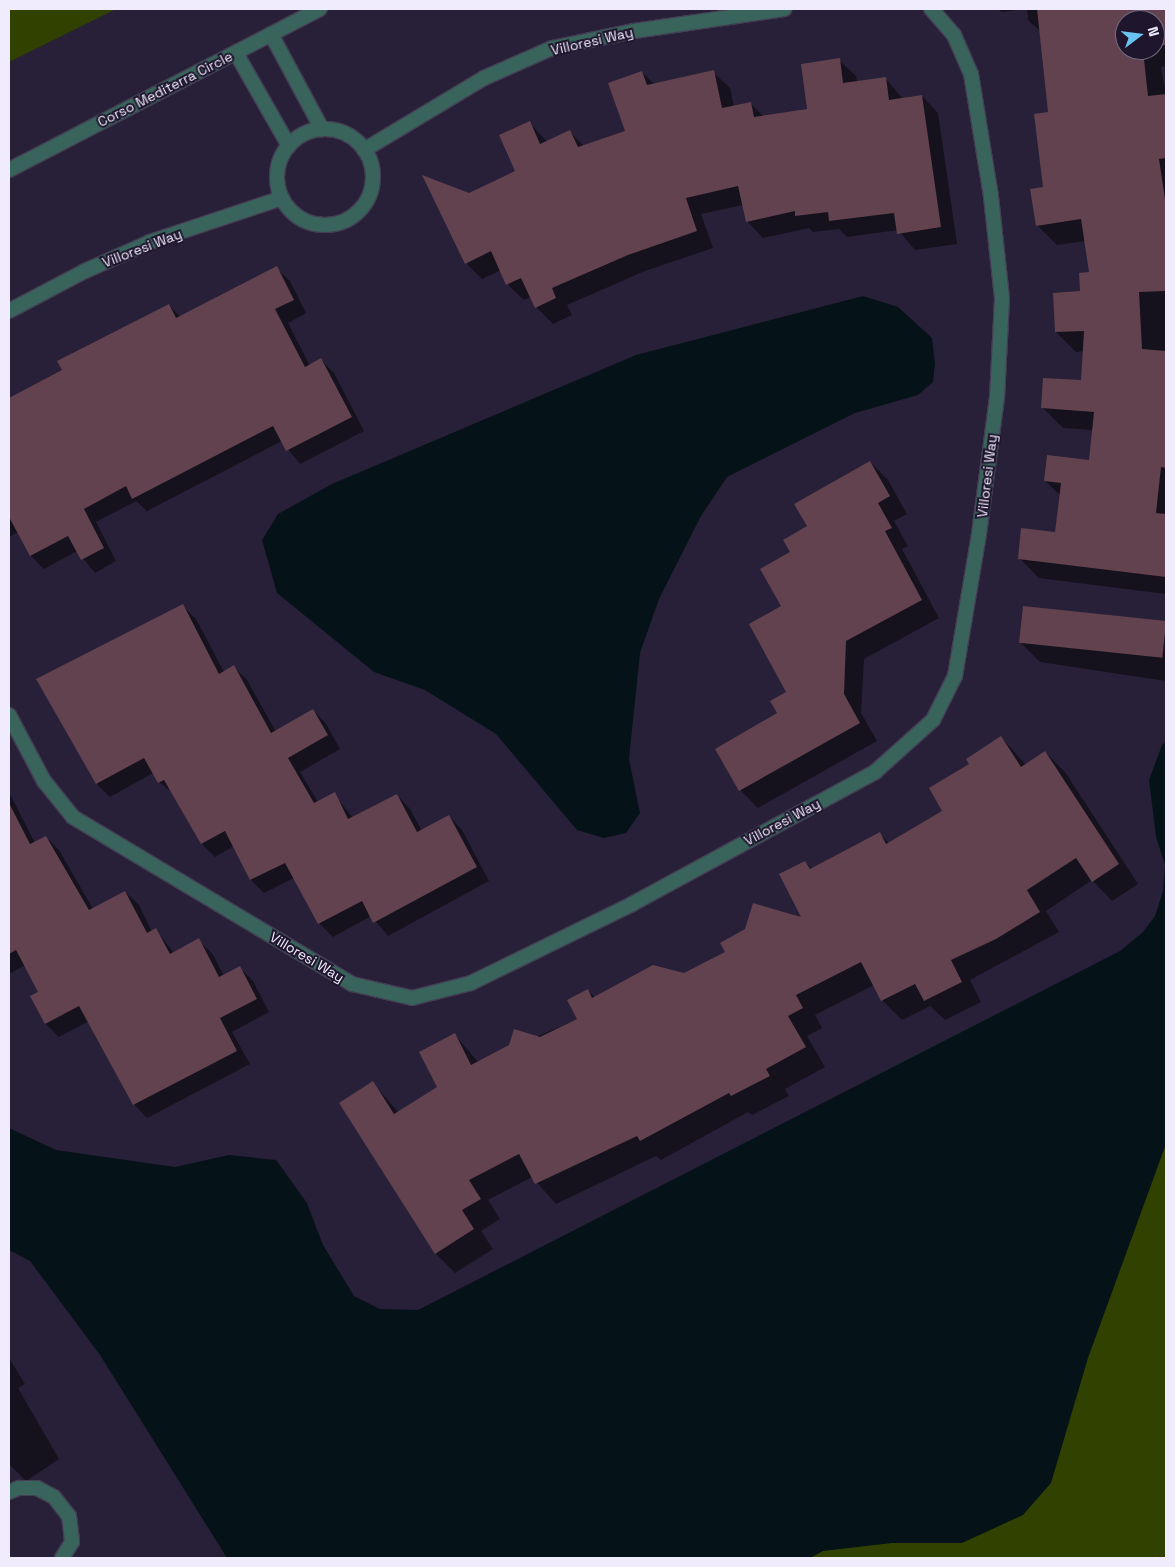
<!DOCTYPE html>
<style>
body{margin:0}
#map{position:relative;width:1175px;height:1567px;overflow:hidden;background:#282038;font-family:"Space Grotesk",sans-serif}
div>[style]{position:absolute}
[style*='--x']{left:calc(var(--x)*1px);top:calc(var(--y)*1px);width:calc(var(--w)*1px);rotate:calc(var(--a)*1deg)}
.green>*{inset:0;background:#314200}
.water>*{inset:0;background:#051318}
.shadow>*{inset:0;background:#0007}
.building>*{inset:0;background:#61424e;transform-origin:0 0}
.roads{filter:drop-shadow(1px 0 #443d54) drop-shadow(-1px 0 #443d54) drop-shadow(0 1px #443d54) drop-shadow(0 -1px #443d54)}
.minor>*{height:14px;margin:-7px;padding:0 7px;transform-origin:7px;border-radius:7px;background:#38645c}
.minor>.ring{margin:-7px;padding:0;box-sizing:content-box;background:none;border:14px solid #38645c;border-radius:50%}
span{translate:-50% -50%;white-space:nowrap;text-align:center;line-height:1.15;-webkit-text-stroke:4px #1f162e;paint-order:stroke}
.street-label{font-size:14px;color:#f1ecfd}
.frame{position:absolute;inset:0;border:10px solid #f1ecfd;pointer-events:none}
.north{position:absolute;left:1115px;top:10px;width:50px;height:50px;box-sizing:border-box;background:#1f162e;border:1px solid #736c81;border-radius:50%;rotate:75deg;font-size:14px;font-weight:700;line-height:20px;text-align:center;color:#f1ecfd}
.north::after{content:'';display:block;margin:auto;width:18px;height:22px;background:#69c3f1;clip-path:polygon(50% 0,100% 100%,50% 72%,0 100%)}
</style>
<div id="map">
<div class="green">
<div style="clip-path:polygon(9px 9px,116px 9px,9px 62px)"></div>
<div style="clip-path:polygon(1166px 923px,1166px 1558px,461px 1558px)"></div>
</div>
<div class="water">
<div style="clip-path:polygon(863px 296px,898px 307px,932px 338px,935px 363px,933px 382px,918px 395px,855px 413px,727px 477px,701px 516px,659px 599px,640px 653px,629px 759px,640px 813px,626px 833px,604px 838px,577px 830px,496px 734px,425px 690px,374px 672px,277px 593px,262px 540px,278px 514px,332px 484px,636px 355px)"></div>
<div style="clip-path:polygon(1166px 742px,1166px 1144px,1088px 1358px,1051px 1483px,1023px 1515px,962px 1543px,892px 1543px,823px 1551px,810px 1558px,227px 1558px,100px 1355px,30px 1261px,9px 1250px,9px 1128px,56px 1150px,175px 1167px,229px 1155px,276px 1160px,307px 1203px,323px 1245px,354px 1296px,380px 1309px,418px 1310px,1120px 951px,1143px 932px,1155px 916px,1163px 891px,1165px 865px,1156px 837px,1149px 780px,1162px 745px)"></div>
</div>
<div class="shadow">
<div style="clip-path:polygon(998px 9px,1025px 9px,1002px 12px)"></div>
<div style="clip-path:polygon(evenodd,1027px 9px,1166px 9px,1166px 66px,1161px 67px,1166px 95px,1166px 594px,1039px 578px,1019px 558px,1056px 533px,1061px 496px,1045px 481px,1090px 461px,1093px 430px,1063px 428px,1043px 408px,1082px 381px,1084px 351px,1076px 352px,1056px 332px,1091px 273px,1085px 241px,1057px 245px,1037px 225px,1045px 188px,1050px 113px,1041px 32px,1028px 20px,1027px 9px,1125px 20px,1155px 20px,1155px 50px,1125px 50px,1125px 20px)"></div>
<div style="clip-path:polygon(839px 60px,856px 76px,857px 82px,885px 78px,903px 99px,922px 96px,938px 113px,957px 244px,915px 250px,898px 230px,847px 237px,839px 229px,813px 232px,809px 228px,763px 238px,747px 221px,743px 205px,701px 214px,713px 248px,645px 271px,567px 305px,572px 315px,553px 324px,536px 307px,531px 297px,524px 300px,507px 284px,501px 270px,482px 279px,466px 263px,469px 195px,517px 172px,530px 123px,547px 142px,570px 132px,584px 146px,626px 132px,642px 72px,654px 84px,713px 72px,730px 88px,734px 107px,750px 103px,764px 117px,808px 111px)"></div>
<div style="clip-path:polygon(276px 268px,290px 281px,306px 313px,288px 323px,310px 366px,321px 360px,334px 373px,364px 431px,300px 464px,282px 441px,147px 511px,136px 501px,96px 522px,116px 561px,95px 573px,77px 551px,44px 569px,31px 556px,18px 532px,9px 537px,9px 423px,34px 409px,63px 371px,169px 305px,180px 317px)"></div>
<div style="clip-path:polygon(870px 462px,888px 480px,907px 514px,894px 521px,908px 546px,902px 549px,939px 618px,864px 659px,861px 713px,877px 741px,758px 808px,740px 790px,717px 749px,779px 714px,788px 692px,783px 607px,791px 552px,809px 527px)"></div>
<div style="clip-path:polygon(183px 606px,196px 619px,224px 672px,234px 667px,247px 680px,276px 732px,313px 710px,326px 724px,340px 749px,300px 772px,318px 802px,334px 794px,353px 818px,397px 795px,410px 809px,422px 831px,449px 816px,462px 830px,489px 881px,388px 936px,371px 916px,333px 937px,319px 923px,294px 878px,264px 893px,251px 880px,234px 846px,215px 857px,202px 844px,174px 794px,159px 782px,153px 773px,110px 797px,97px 784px,38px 680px)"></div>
<div style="clip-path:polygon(1024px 607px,1166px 624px,1166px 681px,1040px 662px,1020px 642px)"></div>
<div style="clip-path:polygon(1001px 737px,1026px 765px,1045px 752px,1065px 772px,1138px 884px,1112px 901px,1092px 880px,1046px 911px,1059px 932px,970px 980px,981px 1002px,945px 1020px,930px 1006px,902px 1020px,882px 1000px,874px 985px,815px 1015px,822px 1028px,807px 1036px,825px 1067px,785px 1089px,789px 1096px,752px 1115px,748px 1112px,661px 1160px,656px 1156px,556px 1204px,532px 1177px,488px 1200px,500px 1219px,481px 1231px,493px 1249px,455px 1273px,436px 1254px,341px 1103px,373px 1083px,399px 1113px,439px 1087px,455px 1035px,478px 1062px,578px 1019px,588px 990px,595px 998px,684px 974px,804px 919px,805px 862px,812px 869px,880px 834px,889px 843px,944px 812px,971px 764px)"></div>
<div style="clip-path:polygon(9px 792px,35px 843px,46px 837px,59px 850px,93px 909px,125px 892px,139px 905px,152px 932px,156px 930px,174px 953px,198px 940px,212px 953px,224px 976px,240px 968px,253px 981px,269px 1012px,232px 1032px,250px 1064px,147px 1118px,134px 1104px,89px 1021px,59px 1037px,46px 1024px,32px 997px,40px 992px,25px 965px,9px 974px)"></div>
<div style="clip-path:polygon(9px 1358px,25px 1384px,18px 1388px,59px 1459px,26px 1481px,9px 1464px)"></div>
</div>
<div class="building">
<div style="clip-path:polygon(1037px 9px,1166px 9px,1166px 45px,1155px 46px,1155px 20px,1125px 20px,1125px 50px,1143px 50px,1148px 96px,1166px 94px,1166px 158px,1159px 159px,1166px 206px,1166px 291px,1139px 292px,1142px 349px,1166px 351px,1166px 468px,1161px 467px,1156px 513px,1166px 514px,1166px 577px,1018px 559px,1021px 528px,1055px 532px,1061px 483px,1044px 481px,1047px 455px,1089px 460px,1094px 412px,1041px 408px,1043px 378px,1081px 380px,1084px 331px,1055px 332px,1053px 293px,1080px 291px,1079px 273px,1089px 272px,1081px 219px,1036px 226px,1030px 189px,1043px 187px,1034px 114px,1048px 112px)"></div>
<div style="clip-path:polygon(840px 58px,843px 83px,886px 77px,889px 100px,922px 95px,941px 227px,897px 234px,894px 213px,829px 221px,828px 212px,795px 216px,795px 211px,746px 222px,738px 186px,686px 198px,697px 231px,628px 255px,552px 288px,556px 298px,535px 308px,521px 278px,506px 285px,491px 251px,465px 264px,422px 175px,469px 193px,515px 171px,499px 135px,530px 121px,540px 144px,570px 130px,578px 147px,625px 131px,608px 83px,642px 71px,647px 85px,714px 70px,722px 108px,751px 102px,754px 117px,807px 109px,801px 64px)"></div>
<div style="clip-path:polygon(277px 266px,294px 300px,275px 309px,305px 367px,321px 358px,352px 417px,286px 451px,273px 426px,132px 499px,126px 486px,84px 509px,104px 548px,81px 560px,68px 536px,30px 556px,9px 517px,9px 398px,62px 370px,57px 361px,169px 304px,176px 318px)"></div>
<div style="clip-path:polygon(870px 461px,890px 496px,878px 503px,892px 528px,885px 531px,922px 600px,846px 641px,844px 694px,860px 723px,739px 791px,715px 749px,777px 713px,770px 701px,786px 692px,749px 624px,781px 606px,760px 569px,790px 552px,783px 540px,807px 526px,794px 504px)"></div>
<div style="clip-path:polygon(183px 604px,219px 674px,234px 665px,271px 733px,313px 709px,328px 735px,288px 758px,314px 803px,335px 792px,348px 819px,397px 794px,417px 832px,449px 815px,477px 867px,373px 923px,362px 901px,318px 924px,285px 863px,250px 880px,225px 831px,201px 844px,164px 780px,158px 783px,144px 758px,96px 784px,36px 679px)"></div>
<div style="left:1023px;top:606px;width:144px;height:37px;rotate:6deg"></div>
<div style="clip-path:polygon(1001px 736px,1021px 767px,1045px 751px,1119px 864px,1092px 882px,1076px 858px,1027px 890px,1040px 912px,996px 939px,951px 960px,962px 982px,924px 1001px,915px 984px,881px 1001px,861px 962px,796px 995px,803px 1008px,788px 1016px,806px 1047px,766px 1069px,770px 1076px,731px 1096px,729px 1093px,640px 1141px,637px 1136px,535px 1184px,519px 1154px,469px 1180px,481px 1199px,462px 1210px,474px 1229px,435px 1254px,339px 1103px,373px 1081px,394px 1114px,437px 1087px,419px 1052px,455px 1033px,471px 1065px,509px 1045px,514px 1029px,540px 1037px,577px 1019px,567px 1000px,588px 989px,592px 998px,653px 965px,684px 973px,725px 952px,720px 943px,745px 929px,753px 903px,801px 917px,779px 874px,805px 861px,810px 869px,880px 832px,886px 844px,942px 811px,929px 788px,969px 764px,966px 759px)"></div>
<div style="clip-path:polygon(9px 803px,30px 844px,46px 836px,89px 910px,125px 891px,147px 933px,156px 928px,170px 954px,199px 938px,219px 977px,240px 966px,257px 999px,220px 1018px,237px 1051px,133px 1105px,79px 1006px,45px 1024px,30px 996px,38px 992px,16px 950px,9px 954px)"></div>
</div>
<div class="roads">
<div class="minor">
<div style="--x:271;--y:34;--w:108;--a:61.8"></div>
<div style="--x:236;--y:53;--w:107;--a:60.3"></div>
<div class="ring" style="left:277px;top:129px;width:82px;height:82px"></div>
<div style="--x:364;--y:150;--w:140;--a:-31"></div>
<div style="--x:484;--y:78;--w:74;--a:-23.8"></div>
<div style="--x:552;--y:48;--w:84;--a:-11.7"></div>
<div style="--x:634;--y:31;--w:152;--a:-8.3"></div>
<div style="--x:9;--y:170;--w:350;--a:-27.4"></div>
<div style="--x:9;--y:311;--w:86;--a:-27.8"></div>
<div style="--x:85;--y:271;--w:71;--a:-24"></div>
<div style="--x:150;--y:242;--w:139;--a:-18.4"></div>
<div style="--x:9;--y:715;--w:75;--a:62.1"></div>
<div style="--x:44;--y:781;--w:46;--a:51.1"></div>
<div style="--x:73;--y:817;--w:325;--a:30.9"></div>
<div style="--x:352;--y:984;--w:62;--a:13.1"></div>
<div style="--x:412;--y:998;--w:61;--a:-14.3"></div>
<div style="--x:471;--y:983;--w:179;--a:-26.1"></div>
<div style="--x:632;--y:904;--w:277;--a:-28.5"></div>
<div style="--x:875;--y:772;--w:78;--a:-41.9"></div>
<div style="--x:933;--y:720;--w:49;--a:-63.4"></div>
<div style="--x:955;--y:676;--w:144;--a:-80.4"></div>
<div style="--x:979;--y:534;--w:137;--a:-82.5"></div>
<div style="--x:997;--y:398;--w:100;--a:-87.1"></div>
<div style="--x:1002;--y:298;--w:103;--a:-96.2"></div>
<div style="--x:991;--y:196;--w:124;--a:-99.3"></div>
<div style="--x:971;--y:74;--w:43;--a:-113.6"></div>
<div style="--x:954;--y:35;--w:35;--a:-131"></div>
<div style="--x:9;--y:1492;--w:11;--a:-22"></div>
<div style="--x:19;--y:1488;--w:18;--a:0"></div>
<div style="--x:37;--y:1488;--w:19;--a:28"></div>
<div style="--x:54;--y:1497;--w:24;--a:52"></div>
<div style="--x:69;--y:1516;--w:26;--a:83"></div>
<div style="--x:72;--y:1542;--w:19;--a:122"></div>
</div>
</div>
<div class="street-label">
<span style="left:592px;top:41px;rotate:-13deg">Villoresi Way</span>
<span style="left:165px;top:89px;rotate:-27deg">Corso Mediterra Circle</span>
<span style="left:142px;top:248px;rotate:-21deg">Villoresi Way</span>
<span style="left:987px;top:476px;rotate:-83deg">Villoresi Way</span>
<span style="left:782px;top:822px;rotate:-28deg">Villoresi Way</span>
<span style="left:307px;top:957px;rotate:31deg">Villoresi Way</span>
</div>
<div class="frame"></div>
<div class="north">N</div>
</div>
